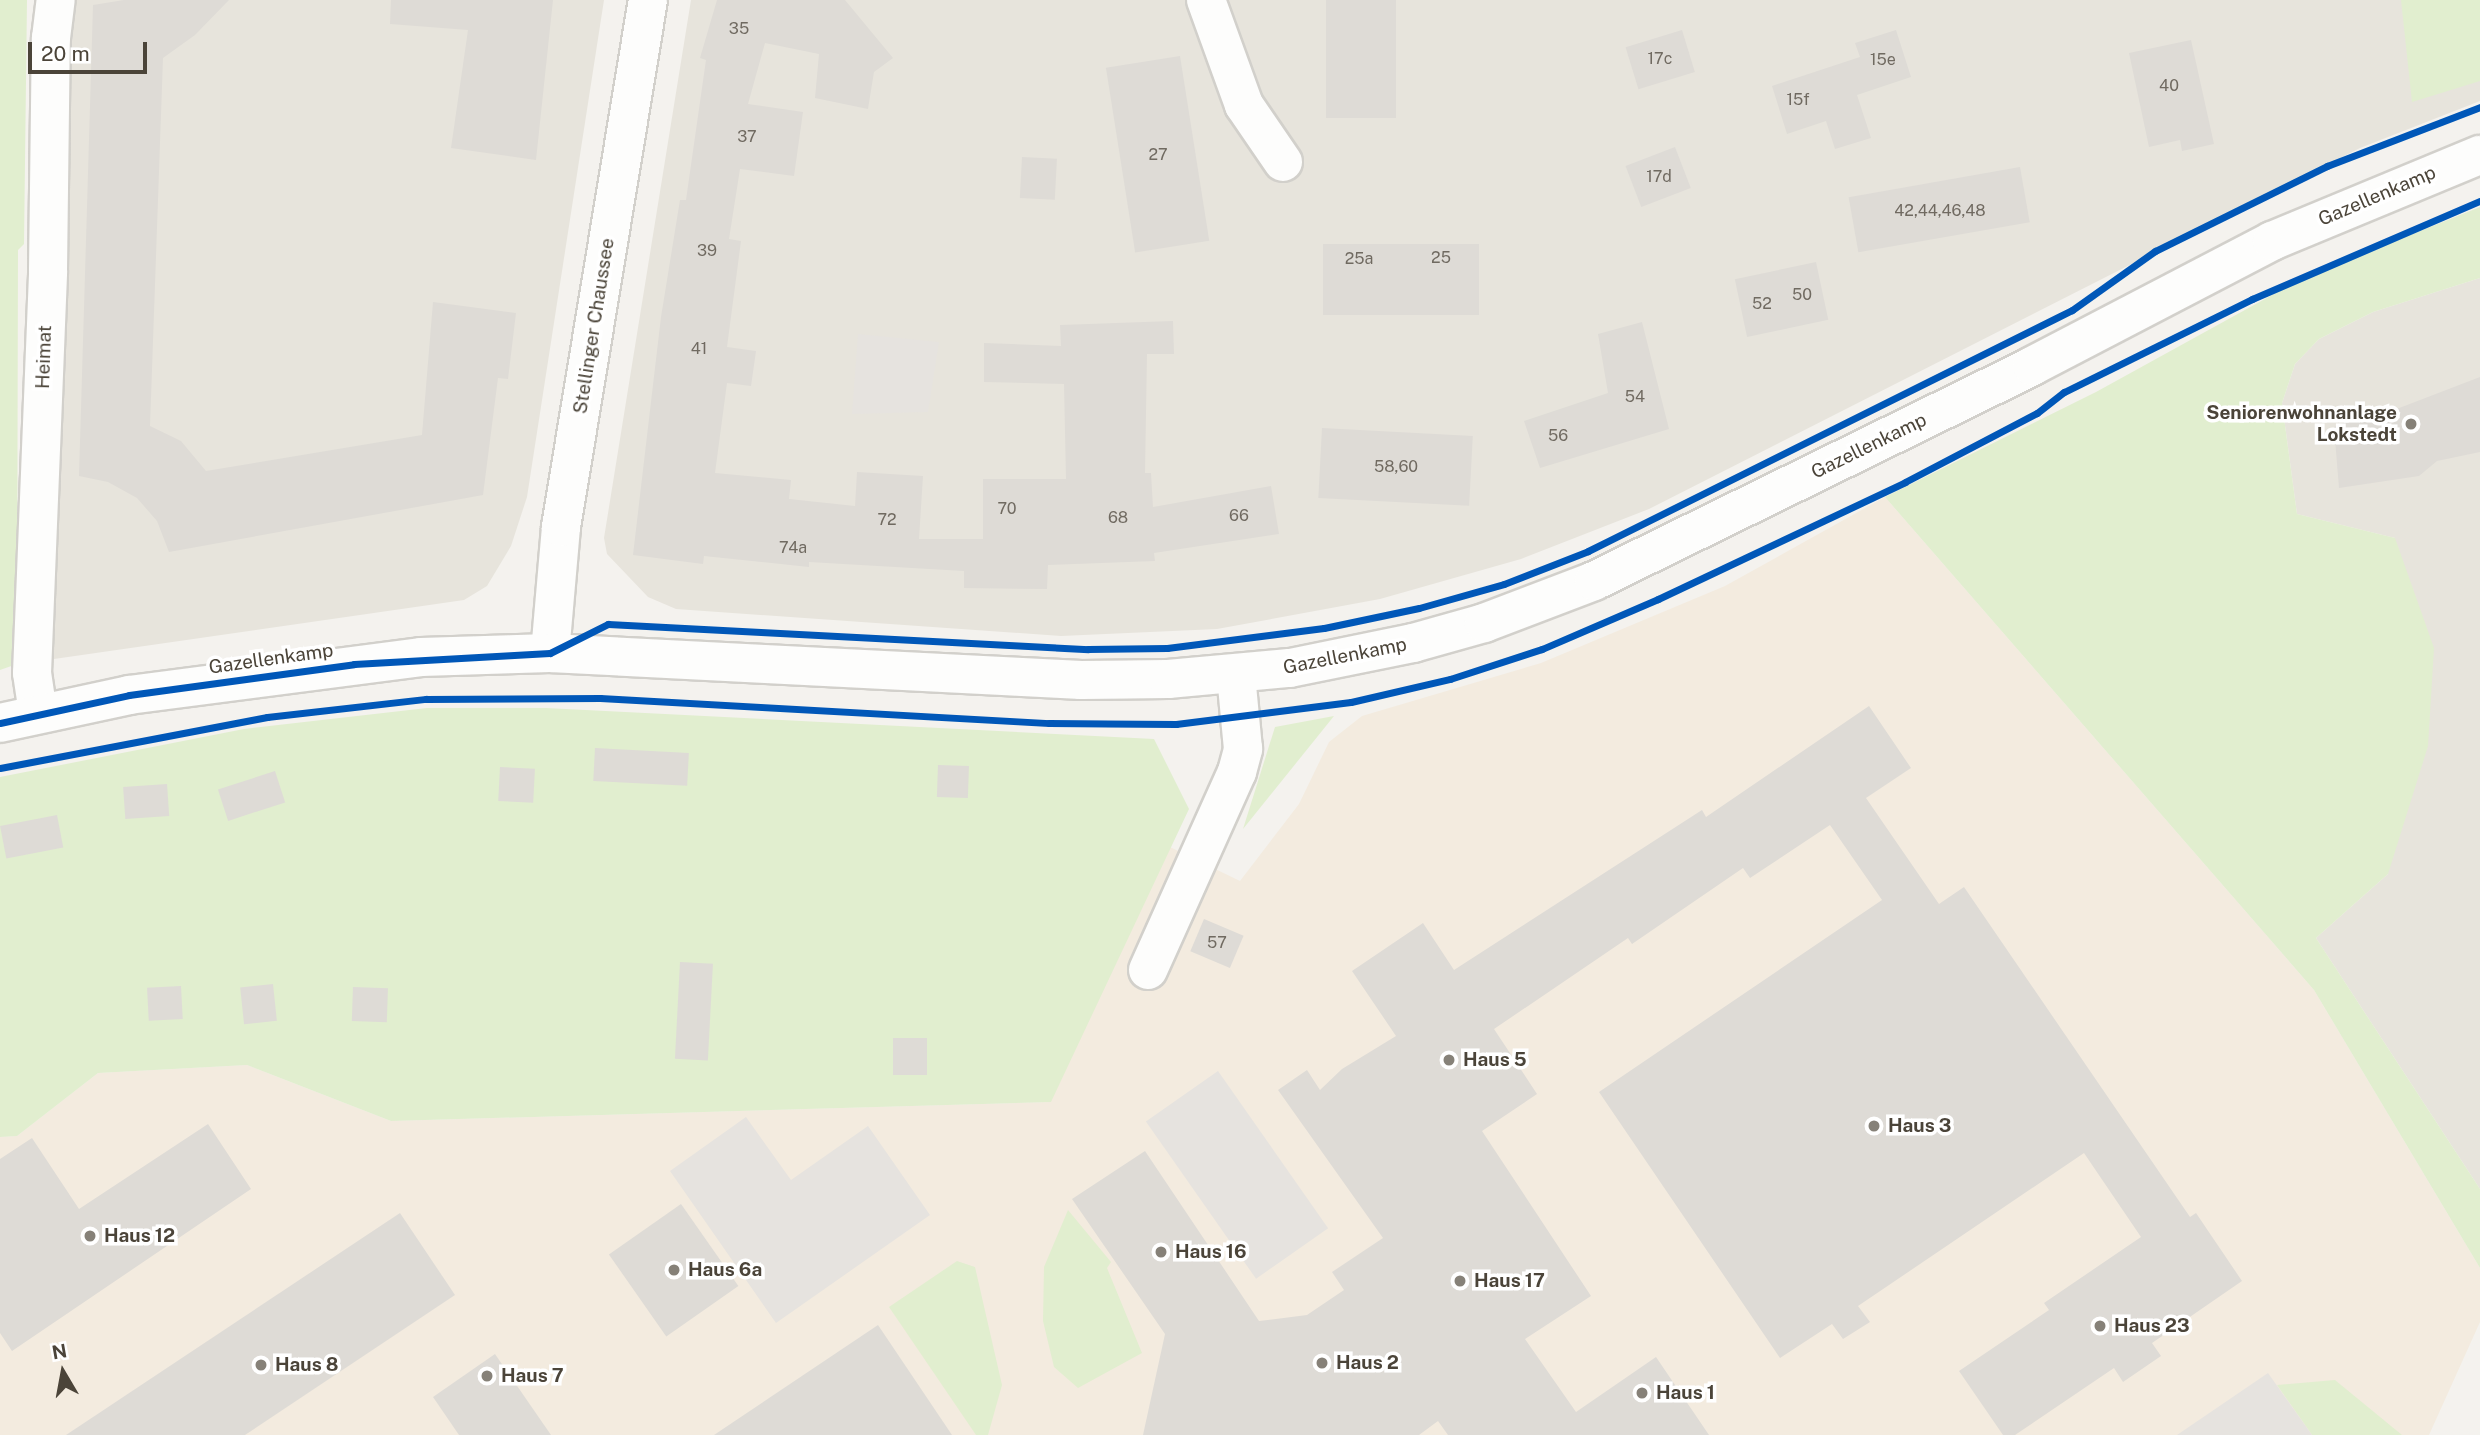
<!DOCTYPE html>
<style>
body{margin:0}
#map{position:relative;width:2480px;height:1435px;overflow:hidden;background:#f4f2ee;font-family:"Public Sans",sans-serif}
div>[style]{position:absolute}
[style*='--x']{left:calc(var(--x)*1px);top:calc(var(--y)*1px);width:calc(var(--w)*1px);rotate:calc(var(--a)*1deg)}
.residential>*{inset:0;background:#e7e4dc}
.commercial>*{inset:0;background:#f3ebdf}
.green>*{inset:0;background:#e1eecf}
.parking>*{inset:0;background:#e6e3df;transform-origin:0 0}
.building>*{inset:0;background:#dedbd6;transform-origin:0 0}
.roads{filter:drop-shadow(2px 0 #d2d0cb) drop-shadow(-2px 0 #d2d0cb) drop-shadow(0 2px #d2d0cb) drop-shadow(0 -2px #d2d0cb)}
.minor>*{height:38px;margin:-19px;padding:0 19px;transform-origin:19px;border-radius:19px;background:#fdfdfc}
.cycleway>*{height:7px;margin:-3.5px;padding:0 3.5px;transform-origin:3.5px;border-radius:3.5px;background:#0057b8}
.dots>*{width:19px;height:19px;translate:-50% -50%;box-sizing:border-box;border:4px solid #fff;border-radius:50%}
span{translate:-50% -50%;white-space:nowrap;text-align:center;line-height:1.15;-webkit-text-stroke:7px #fff;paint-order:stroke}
.number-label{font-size:16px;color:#706a61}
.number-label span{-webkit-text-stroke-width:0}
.street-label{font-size:19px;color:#4b4439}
.poi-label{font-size:19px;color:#4b4439;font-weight:700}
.right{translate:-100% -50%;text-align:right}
.left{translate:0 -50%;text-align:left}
.north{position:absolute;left:28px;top:1337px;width:70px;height:70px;-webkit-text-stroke:5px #fff;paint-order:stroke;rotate:350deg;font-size:19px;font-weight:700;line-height:28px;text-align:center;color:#4b4439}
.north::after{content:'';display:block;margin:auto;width:24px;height:32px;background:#4b4439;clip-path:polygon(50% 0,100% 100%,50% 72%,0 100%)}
.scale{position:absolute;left:28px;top:42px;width:119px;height:32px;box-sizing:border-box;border:4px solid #4b4439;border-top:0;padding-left:9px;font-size:21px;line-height:24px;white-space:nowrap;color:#4b4439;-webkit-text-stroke:5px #fff;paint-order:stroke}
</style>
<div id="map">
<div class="residential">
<div style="clip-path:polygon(69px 0,604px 0,527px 497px,511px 546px,487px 586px,464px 600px,47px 660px)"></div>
<div style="clip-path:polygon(691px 0,2480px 0,2480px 101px,2360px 148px,1649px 509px,1521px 559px,1380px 599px,1217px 629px,1061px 636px,676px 609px,648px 597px,607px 554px,604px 538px)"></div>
<div style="clip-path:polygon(2480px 278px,2480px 1189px,2316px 938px,2388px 874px,2395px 538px,2297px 514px,2282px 403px,2295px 364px,2319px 339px,2373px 312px)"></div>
</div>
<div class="commercial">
<div style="clip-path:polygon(1885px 497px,2314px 990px,2480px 1268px,2480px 1322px,2429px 1435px,0 1435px,0 1137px,17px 1136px,98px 1073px,247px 1065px,391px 1121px,1050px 1102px,1170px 847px,1240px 881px,1299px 804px,1329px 742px,1362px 716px,1541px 663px,1725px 586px)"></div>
</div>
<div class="green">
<div style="clip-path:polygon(0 0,27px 0,24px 244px,18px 250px,17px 664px,0 670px)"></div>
<div style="clip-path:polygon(2401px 0,2480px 0,2480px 81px,2412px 102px)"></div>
<div style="clip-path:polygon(2480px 207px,2480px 278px,2373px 312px,2319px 339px,2295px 364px,2282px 403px,2297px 514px,2395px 538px,2434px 648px,2428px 746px,2388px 874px,2316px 938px,2480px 1189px,2480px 1268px,2314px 990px,1885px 497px,2096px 392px,2303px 278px)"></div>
<div style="clip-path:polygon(427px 708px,546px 708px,1154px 739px,1189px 809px,1051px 1102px,391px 1121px,247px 1065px,98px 1073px,17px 1136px,0 1137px,0 777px,244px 729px)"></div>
<div style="clip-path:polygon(1334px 716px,1243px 829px,1275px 727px)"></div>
<div style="clip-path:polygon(1068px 1210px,1111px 1262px,1107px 1268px,1142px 1353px,1078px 1388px,1054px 1367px,1043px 1321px,1044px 1267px)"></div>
<div style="clip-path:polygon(957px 1261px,975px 1267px,1002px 1385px,988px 1435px,976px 1435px,889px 1307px)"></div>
<div style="clip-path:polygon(2335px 1380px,2402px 1435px,2312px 1435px,2277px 1385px)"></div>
</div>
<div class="parking">
<div style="clip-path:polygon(858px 334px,939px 342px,928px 412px,852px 414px)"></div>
<div style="left:1218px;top:1071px;width:192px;height:88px;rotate:55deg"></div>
<div style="clip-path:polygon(746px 1117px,791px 1180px,868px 1126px,930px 1215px,776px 1323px,670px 1171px)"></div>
<div style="clip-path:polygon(2268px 1373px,2312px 1435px,2177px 1435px)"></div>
</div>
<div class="building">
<div style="clip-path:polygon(124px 0,229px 0,195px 35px,163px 58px,150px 426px,181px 441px,206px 471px,422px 435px,433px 302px,516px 313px,508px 379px,498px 378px,483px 495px,169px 552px,157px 521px,137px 498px,108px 482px,79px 476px,93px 5px)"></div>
<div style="clip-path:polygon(391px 0,553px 0,536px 160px,451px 148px,468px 30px,390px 24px)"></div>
<div style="clip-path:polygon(717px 0,845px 0,893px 58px,874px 72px,868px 109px,815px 98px,819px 54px,765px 43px,748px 104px,803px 112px,794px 176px,740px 169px,729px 239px,741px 241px,727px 347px,756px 351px,751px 386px,727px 383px,715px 473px,791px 480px,789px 499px,855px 506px,857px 472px,923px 476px,919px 539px,983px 539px,983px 479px,1066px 479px,1064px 384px,984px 382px,984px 343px,1061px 346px,1060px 325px,1173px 321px,1174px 354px,1147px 354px,1145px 473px,1151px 473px,1153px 507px,1271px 486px,1279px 534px,1154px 553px,1155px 561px,1048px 565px,1047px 589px,964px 588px,964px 571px,809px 562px,809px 567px,704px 556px,703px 564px,633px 555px,661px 317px,680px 200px,686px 200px,706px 60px,700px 58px)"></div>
<div style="left:1326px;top:0;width:70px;height:118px"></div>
<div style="left:1682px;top:30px;width:44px;height:59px;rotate:73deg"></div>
<div style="clip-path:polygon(1896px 30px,1911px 77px,1857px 95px,1871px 138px,1835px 149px,1826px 121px,1787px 134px,1772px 86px,1860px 57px,1855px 43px)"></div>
<div style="clip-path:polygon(2191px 40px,2214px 144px,2182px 151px,2180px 140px,2149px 147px,2129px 53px)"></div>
<div style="left:1180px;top:56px;width:187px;height:75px;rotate:81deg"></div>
<div style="left:1675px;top:147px;width:44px;height:53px;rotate:69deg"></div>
<div style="left:1022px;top:157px;width:35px;height:41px;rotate:3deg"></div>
<div style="left:2020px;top:167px;width:56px;height:174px;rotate:80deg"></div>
<div style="left:1479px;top:244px;width:71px;height:156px;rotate:90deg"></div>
<div style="left:1816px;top:262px;width:59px;height:83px;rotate:78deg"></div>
<div style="clip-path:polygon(1642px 322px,1669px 429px,1540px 468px,1524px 421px,1608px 393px,1598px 334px)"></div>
<div style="clip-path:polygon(2480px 377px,2480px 452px,2437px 461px,2419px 476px,2339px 488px,2334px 427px,2366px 413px,2368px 420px)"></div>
<div style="left:1322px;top:428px;width:151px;height:70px;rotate:3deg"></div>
<div style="clip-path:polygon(1869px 706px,1911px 768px,1866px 798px,1939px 904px,1964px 887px,2190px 1217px,2196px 1213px,2242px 1281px,2152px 1343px,2161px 1356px,2123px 1382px,2114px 1368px,2015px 1435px,2003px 1435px,1959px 1371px,2049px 1310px,2044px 1303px,2141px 1237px,2084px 1153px,1858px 1306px,1870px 1322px,1843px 1339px,1832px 1324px,1780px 1358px,1599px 1092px,1882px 900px,1830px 825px,1750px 878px,1743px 868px,1632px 944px,1628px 938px,1494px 1029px,1537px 1094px,1482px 1131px,1591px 1296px,1525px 1339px,1576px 1412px,1656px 1357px,1709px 1435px,1448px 1435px,1438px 1421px,1419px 1435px,1143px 1435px,1165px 1334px,1072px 1199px,1145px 1151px,1259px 1321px,1307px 1315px,1344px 1290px,1332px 1272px,1383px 1238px,1278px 1090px,1307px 1070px,1320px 1090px,1342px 1069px,1396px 1036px,1352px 971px,1423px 923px,1454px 970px,1702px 810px,1706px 817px)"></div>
<div style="left:595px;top:748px;width:94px;height:33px;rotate:3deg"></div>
<div style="left:938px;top:765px;width:31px;height:32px;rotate:2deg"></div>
<div style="left:500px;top:767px;width:35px;height:34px;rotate:3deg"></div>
<div style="left:275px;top:771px;width:33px;height:60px;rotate:72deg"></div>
<div style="left:167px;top:784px;width:32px;height:44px;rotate:86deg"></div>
<div style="left:57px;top:815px;width:33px;height:58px;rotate:79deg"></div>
<div style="left:1204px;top:919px;width:43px;height:35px;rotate:23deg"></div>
<div style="left:680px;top:962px;width:33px;height:97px;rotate:3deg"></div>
<div style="left:273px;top:984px;width:37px;height:33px;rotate:84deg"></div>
<div style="left:181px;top:986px;width:33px;height:34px;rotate:87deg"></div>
<div style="left:353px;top:987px;width:35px;height:34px;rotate:2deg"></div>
<div style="left:927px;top:1038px;width:37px;height:34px;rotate:90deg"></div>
<div style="clip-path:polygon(208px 1124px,251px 1189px,12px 1351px,0 1333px,0 1159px,32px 1138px,79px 1209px)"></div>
<div style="left:681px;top:1204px;width:100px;height:88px;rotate:55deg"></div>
<div style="clip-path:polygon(400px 1213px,455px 1295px,245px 1435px,66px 1435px)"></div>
<div style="clip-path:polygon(878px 1325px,952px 1435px,714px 1435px)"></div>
<div style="clip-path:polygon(495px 1354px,551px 1435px,459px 1435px,433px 1397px)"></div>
</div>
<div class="roads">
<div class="minor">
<div style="--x:1206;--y:0;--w:112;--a:70.1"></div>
<div style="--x:1244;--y:105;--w:69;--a:55.6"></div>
<div style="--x:550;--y:653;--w:126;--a:-85"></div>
<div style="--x:561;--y:527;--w:534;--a:-80.63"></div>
<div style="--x:38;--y:713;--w:40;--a:-98.5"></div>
<div style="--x:32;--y:673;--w:402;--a:-87.7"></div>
<div style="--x:48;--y:271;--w:233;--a:-89.3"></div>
<div style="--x:51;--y:38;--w:38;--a:-83"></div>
<div style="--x:0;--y:723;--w:132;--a:-12.2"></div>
<div style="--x:129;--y:695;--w:294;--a:-7.4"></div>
<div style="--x:421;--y:657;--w:129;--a:-1.8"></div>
<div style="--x:550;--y:653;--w:532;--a:2.91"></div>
<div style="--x:1081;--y:680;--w:87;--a:-0.7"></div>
<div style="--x:1168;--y:679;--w:122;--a:-5.2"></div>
<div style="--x:1290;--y:668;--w:126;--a:-11.5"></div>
<div style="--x:1413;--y:643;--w:74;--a:-15.7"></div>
<div style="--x:1484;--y:623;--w:118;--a:-20.9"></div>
<div style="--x:1594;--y:581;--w:488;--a:-26.1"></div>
<div style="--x:2032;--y:366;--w:271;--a:-27.5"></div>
<div style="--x:2272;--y:241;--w:225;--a:-22.5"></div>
<div style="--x:1148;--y:970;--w:217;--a:-65.8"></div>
<div style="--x:1237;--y:772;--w:24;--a:-75"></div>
<div style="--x:1243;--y:749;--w:74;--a:-95.4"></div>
</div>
</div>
<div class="cycleway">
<div style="--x:0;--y:723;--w:132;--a:-12.2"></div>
<div style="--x:129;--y:695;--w:227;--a:-7.8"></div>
<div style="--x:354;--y:664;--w:196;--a:-3.2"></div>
<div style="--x:550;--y:653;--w:65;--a:-26.6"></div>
<div style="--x:608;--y:624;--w:481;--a:3"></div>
<div style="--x:1088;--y:649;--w:79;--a:-0.7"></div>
<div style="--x:1167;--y:648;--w:158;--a:-7.3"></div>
<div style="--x:1324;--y:628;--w:97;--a:-11.9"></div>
<div style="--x:1419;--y:608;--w:88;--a:-15.8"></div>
<div style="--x:1504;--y:584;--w:90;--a:-21.4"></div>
<div style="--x:1588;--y:551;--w:541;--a:-26.47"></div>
<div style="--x:2072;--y:310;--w:102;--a:-35.4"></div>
<div style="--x:2155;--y:251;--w:192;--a:-26.3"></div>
<div style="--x:2327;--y:166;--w:164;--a:-21.1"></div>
<div style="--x:0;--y:768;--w:272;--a:-10.8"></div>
<div style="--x:267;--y:717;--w:160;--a:-6.5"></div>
<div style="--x:426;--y:699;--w:174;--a:-0.3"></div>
<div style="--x:600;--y:698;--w:450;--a:3.2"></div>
<div style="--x:1049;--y:723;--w:127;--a:0.5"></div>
<div style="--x:1176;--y:724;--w:176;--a:-7.2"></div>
<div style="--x:1351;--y:702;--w:102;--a:-13.1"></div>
<div style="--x:1450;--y:679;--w:97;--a:-18.1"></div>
<div style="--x:1542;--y:649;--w:126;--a:-23.3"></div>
<div style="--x:1658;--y:599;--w:273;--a:-25.3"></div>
<div style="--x:1905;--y:482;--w:149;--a:-27.6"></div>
<div style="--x:2037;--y:413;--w:34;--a:-38"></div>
<div style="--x:2064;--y:392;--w:210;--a:-26.3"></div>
<div style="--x:2252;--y:299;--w:248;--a:-23.3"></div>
</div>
<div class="dots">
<div style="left:2411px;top:424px;background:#868178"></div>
<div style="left:1449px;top:1060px;background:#868178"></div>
<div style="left:1874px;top:1126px;background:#868178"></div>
<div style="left:90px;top:1236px;background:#868178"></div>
<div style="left:1161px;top:1252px;background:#868178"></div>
<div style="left:674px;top:1270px;background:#868178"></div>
<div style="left:1460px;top:1281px;background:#868178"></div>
<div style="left:2100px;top:1326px;background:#868178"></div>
<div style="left:1322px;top:1363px;background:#868178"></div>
<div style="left:261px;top:1365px;background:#868178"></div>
<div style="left:487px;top:1376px;background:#868178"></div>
<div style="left:1642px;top:1393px;background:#868178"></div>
</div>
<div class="number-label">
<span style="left:739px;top:29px">35</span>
<span style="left:1660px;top:59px">17c</span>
<span style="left:1883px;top:60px">15e</span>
<span style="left:2169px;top:86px">40</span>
<span style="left:1798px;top:100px">15f</span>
<span style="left:747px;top:137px">37</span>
<span style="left:1158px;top:155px">27</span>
<span style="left:1659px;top:177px">17d</span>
<span style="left:1940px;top:211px">42,44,46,48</span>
<span style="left:707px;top:251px">39</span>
<span style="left:1441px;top:258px">25</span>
<span style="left:1359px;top:259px">25a</span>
<span style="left:1802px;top:295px">50</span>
<span style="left:1762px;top:304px">52</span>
<span style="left:699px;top:349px">41</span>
<span style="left:1635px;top:397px">54</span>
<span style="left:1558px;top:436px">56</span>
<span style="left:1396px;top:467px">58,60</span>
<span style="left:1007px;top:509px">70</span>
<span style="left:1239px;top:516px">66</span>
<span style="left:1118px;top:518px">68</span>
<span style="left:887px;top:520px">72</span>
<span style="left:793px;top:548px">74a</span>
<span style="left:1217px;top:943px">57</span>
</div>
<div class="street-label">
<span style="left:2377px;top:196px;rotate:-23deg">Gazellenkamp</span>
<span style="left:594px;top:326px;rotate:-81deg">Stellinger Chaussee</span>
<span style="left:44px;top:357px;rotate:-88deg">Heimat</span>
<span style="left:1869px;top:446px;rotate:-26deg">Gazellenkamp</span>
<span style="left:1345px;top:656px;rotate:-11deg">Gazellenkamp</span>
<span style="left:271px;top:659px;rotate:-8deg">Gazellenkamp</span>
</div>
<div class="poi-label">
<span class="right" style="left:2397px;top:424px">Seniorenwohnanlage<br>Lokstedt</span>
<span class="left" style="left:1463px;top:1060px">Haus 5</span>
<span class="left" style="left:1888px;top:1126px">Haus 3</span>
<span class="left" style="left:104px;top:1236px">Haus 12</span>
<span class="left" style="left:1175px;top:1252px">Haus 16</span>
<span class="left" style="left:688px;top:1270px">Haus 6a</span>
<span class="left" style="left:1474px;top:1281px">Haus 17</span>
<span class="left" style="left:2114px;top:1326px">Haus 23</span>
<span class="left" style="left:1336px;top:1363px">Haus 2</span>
<span class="left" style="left:275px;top:1365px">Haus 8</span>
<span class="left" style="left:501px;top:1376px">Haus 7</span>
<span class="left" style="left:1656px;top:1393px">Haus 1</span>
</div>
<div class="north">N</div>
<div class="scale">20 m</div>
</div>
